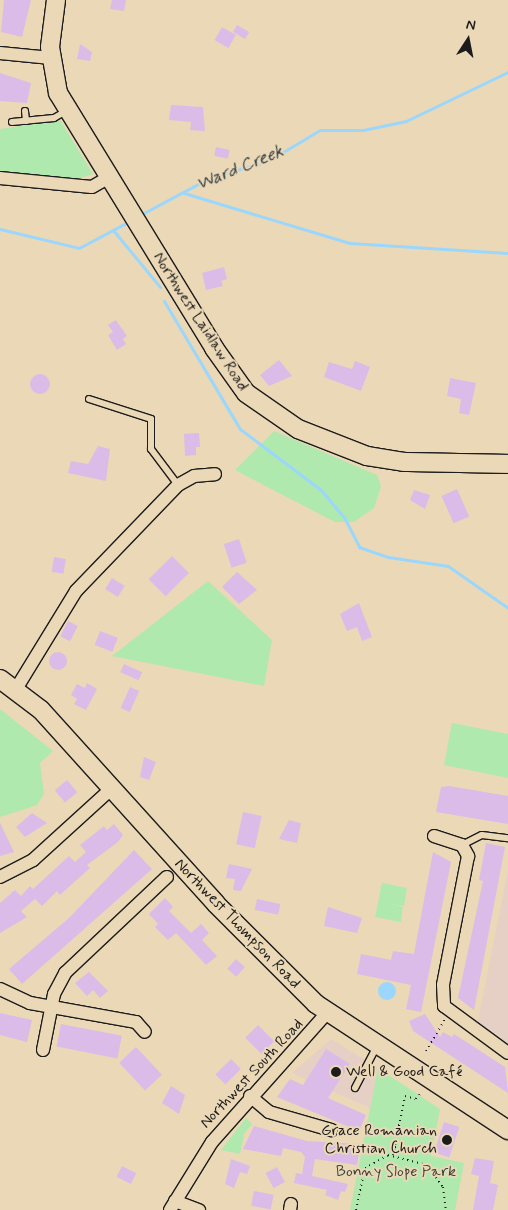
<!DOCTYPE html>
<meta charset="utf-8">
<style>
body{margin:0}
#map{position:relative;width:508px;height:1210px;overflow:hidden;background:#ebd8b6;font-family:Mynerve,sans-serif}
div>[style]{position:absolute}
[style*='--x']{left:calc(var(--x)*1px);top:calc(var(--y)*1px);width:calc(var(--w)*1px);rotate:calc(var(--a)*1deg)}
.built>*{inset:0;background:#e6d0c5}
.green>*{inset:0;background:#afe9ae}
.water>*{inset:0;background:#9bd7fc}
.round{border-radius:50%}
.stream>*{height:3px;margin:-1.5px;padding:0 1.5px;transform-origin:1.5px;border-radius:1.5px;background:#9bd7fc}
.building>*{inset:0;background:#dbbce9;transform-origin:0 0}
.path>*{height:2px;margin-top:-1px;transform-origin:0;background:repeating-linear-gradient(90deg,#1c1c1c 0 1px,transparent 0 5px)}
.roads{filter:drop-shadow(1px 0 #1c1c1c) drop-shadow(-1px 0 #1c1c1c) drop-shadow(0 1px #1c1c1c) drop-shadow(0 -1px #1c1c1c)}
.lane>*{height:6px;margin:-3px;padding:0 3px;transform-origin:3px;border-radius:3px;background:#ebd8b6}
.street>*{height:12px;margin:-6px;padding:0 6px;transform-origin:6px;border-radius:6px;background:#ebd8b6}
.secondary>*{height:18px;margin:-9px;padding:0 9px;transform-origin:9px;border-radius:9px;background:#ebd8b6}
.dots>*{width:14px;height:14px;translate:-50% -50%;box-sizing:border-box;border:2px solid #ebd8b6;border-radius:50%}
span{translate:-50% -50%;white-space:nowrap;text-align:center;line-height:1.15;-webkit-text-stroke:4px #ebd8b6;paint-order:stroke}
.street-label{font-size:16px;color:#1c1c1c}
.poi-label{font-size:16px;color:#1c1c1c}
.left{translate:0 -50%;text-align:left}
.right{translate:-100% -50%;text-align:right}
.park-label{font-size:16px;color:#394539}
.water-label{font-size:18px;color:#354149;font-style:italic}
.north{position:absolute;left:443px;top:15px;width:50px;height:50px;-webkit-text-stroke:4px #ebd8b6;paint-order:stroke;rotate:11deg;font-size:14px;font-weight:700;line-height:20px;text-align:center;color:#1c1c1c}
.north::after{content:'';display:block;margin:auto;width:18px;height:22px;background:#1c1c1c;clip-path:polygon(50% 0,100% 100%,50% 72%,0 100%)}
</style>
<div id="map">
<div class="built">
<div style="clip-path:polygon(508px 871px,508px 1046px,477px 1026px)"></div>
<div style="clip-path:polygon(331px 1039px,378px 1068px,370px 1108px,292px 1073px)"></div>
</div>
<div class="green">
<div style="clip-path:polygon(60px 120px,93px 174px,74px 180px,0 175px,0 129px)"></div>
<div style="clip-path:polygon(274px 431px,377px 475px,381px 486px,374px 508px,354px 522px,335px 522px,235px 470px)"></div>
<div style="clip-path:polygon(208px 581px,272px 640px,264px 686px,112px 656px)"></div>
<div style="clip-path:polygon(0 709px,53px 751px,40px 763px,44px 794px,37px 805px,0 817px)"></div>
<div style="clip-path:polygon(452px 723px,508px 734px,508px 778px,444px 765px)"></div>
<div style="clip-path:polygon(382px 883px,407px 888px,404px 906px,390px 904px,403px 907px,401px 922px,375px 917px)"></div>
<div style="clip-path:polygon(378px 1068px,440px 1109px,431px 1156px,464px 1163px,455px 1210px,350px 1210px)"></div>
<div style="clip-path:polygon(246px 1118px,252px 1124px,244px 1134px,240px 1154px,221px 1150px)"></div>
</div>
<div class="water">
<div class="round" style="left:378px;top:982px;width:18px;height:18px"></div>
</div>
<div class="stream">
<div style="--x:184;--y:193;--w:173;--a:16.8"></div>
<div style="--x:350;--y:243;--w:158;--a:3.6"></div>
<div style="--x:142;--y:214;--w:76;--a:-28.2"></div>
<div style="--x:209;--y:178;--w:61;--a:-16.1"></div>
<div style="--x:268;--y:161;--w:61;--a:-30.8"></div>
<div style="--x:320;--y:130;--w:43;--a:0"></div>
<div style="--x:363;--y:130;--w:44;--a:-11.8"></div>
<div style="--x:406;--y:121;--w:113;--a:-25.7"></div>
<div style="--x:0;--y:229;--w:81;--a:13.5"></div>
<div style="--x:79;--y:248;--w:53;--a:-28"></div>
<div style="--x:113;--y:230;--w:74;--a:50.5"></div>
<div style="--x:164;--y:301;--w:149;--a:59.3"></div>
<div style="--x:240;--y:429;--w:101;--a:37"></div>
<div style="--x:321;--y:490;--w:35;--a:50"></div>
<div style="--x:344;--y:517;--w:34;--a:63"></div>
<div style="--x:359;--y:547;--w:31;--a:19"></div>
<div style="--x:388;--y:557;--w:61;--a:8.5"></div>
<div style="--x:448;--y:566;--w:73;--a:35"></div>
</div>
<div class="building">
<div style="clip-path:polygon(4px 0,31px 0,22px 37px,1px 32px)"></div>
<div style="clip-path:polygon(112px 0,126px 0,124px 11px,110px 9px)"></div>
<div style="left:237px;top:25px;width:14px;height:8px;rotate:30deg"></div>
<div style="left:222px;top:27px;width:16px;height:15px;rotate:30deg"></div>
<div style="clip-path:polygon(80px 44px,92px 52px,90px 61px,77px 59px)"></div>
<div style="clip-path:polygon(0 73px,31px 83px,27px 103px,0 101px)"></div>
<div style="clip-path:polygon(171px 105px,203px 107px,205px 131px,190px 130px,191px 122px,169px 120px)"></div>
<div style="left:216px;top:147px;width:14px;height:9px;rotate:12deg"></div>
<div style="clip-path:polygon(224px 267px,227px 279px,221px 281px,223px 286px,206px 290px,202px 273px)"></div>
<div style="clip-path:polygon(116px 320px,127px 336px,123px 339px,126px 344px,117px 350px,108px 335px,113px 332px,108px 325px)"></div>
<div style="clip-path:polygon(279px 360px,292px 376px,269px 386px,260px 375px)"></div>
<div style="clip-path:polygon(355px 361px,370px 367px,361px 391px,324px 377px,329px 362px,352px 369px)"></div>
<div class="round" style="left:30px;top:374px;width:20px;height:20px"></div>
<div style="clip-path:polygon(450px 378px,476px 383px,469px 415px,459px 413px,461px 399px,447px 396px)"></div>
<div style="clip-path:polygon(195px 433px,199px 433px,200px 447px,196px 447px,196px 455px,185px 456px,184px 434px)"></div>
<div style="clip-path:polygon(98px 446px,110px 449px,106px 481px,68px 473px,71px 461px,88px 464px)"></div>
<div style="left:457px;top:489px;width:30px;height:17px;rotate:66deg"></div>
<div style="clip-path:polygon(414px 490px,430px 495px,425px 509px,410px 500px)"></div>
<div style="left:239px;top:539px;width:25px;height:16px;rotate:72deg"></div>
<div style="left:172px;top:556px;width:24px;height:33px;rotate:45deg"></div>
<div style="left:54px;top:557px;width:12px;height:15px;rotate:9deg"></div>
<div style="clip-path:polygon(237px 572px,257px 590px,239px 604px,222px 587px)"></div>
<div style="left:112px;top:578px;width:15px;height:13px;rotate:32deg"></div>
<div style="clip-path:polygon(359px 603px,372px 637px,362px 641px,357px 627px,347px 631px,340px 614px)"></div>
<div style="left:68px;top:621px;width:11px;height:17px;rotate:27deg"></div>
<div style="left:100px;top:631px;width:19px;height:15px;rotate:21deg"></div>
<div class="round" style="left:49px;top:652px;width:18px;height:18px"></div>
<div style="left:124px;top:664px;width:20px;height:9px;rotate:24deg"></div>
<div style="clip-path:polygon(87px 683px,97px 689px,86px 710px,74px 704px,77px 699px,71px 695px,77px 684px,85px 688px)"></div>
<div style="left:130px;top:687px;width:10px;height:23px;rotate:24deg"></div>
<div style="clip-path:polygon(144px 757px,156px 762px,149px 780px,140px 777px)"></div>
<div style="left:67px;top:780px;width:16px;height:16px;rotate:50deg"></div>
<div style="clip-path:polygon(449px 786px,508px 796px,508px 824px,436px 812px,441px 787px)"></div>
<div style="left:243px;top:812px;width:19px;height:33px;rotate:12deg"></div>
<div style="clip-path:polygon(32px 813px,47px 823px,25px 837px,16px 827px)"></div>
<div style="clip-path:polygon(289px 820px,301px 823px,297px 843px,279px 839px)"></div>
<div style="clip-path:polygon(0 823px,14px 852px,0 856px)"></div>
<div style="clip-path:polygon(114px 824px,123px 835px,118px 842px,87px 865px,90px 868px,60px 895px,57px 891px,42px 906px,35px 899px,21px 911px,27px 917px,0 933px,0 903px,15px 890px,21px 896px,30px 886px,33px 889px,69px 856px,75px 862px,86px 852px,80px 845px,104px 826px,107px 830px)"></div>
<div style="clip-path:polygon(486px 843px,505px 847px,474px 1010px,458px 998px,483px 881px,479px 880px)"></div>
<div style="clip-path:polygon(134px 850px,152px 869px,22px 984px,9px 969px,69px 918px)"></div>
<div style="clip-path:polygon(433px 852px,451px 862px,421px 1012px,406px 1009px,411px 985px,357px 974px,361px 954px,391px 960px,393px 951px,414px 954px)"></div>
<div style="clip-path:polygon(229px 864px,252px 869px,241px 891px,233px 890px,235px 879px,226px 878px)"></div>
<div style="clip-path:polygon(165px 898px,173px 907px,169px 911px,191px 933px,201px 924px,209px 933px,202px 940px,217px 956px,206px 965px,176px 933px,168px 940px,155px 927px,158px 924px,149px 914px)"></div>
<div style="left:257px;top:899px;width:24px;height:11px;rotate:12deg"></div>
<div style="clip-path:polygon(328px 907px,362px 918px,357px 933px,324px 926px)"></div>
<div style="left:236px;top:959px;width:12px;height:13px;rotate:42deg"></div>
<div style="clip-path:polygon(89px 972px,108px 991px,100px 998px,93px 990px,87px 996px,75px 983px)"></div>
<div style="clip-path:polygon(0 1013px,32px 1020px,27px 1042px,0 1035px)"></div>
<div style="clip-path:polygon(425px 1014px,440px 1037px,443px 1032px,452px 1037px,454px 1034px,505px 1067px,508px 1093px,413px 1031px,409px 1021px)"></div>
<div style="left:61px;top:1024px;width:62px;height:23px;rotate:11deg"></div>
<div style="left:258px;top:1025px;width:23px;height:18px;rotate:45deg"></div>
<div style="left:136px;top:1047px;width:38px;height:23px;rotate:47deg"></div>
<div style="clip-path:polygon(326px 1049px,350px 1064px,328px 1098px,366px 1115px,359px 1131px,277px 1097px,290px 1079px,303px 1085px)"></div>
<div style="left:231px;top:1059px;width:14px;height:22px;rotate:45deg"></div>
<div style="clip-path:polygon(171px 1086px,185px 1095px,179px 1114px,162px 1103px)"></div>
<div style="left:444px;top:1122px;width:16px;height:32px;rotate:18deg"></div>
<div style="clip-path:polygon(254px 1126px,307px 1141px,361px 1144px,357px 1165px,315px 1159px,312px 1176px,348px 1184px,345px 1192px,341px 1191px,338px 1200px,325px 1195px,327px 1190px,294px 1183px,296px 1173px,302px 1174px,305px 1157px,301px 1152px,283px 1148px,281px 1156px,243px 1149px)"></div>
<div style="clip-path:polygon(475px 1158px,494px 1161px,490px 1183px,498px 1185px,493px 1210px,473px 1210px,479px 1176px,471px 1174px)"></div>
<div style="clip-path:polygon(231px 1159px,250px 1166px,247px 1174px,240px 1172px,234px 1188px,225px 1184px)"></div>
<div style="left:122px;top:1166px;width:16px;height:12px;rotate:27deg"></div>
<div style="left:277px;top:1167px;width:17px;height:13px;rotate:62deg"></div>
<div style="left:254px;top:1191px;width:20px;height:15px;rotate:11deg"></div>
</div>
<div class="path">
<div style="--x:426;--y:1051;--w:37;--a:-59"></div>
<div style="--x:395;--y:1147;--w:15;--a:11"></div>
<div style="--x:393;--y:1155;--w:60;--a:-78.5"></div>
<div style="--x:405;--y:1096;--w:11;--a:15"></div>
<div style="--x:416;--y:1099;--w:6;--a:-51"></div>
<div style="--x:356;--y:1210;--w:43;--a:-77.9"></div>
<div style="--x:365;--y:1168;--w:26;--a:-29"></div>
<div style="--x:388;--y:1155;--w:40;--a:14.4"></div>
<div style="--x:427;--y:1165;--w:27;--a:54"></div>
<div style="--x:443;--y:1187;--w:23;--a:83"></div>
</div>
<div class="roads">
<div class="lane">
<div style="--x:25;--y:111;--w:10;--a:84"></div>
<div style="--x:12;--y:122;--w:42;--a:-5.4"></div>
<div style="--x:54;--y:118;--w:14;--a:-30"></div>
<div style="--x:89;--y:399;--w:65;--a:17.9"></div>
<div style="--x:151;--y:419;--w:30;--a:90"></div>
<div style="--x:151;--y:449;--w:45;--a:53.1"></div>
<div style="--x:462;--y:845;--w:22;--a:-27"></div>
<div style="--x:482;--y:835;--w:26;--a:7"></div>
<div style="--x:355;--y:1088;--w:47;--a:-62.4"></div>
</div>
<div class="street">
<div style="--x:0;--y:53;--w:51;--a:5.6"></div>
<div style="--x:0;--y:178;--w:92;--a:5.6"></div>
<div style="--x:92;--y:187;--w:20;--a:-30"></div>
<div style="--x:16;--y:689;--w:115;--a:-58.5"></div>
<div style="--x:76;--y:591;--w:147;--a:-46.1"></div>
<div style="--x:178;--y:485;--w:18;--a:-29"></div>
<div style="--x:194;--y:476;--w:21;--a:-5"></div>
<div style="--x:434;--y:836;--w:29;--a:18"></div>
<div style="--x:462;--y:845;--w:13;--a:61"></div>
<div style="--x:468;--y:856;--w:131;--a:101"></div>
<div style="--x:443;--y:985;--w:21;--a:87"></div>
<div style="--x:444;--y:1006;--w:79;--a:36.3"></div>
<div style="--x:0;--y:877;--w:37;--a:-27"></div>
<div style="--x:33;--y:860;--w:107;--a:-42.3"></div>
<div style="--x:0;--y:989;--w:33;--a:25"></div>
<div style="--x:30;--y:1003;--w:108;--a:10.2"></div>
<div style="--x:136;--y:1022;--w:13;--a:48"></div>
<div style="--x:43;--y:1050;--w:57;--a:-78.9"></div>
<div style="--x:54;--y:994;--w:24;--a:-62"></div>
<div style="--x:65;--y:973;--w:140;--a:-43.3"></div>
<div style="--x:250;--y:1096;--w:25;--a:40"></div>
<div style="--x:269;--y:1112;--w:65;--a:16.2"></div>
<div style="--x:175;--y:1201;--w:26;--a:21"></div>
<div style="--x:170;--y:1210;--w:80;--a:-58.3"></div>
<div style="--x:212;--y:1142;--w:173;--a:-48.3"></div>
<div style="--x:290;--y:1210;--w:6;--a:-81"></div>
</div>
<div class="secondary">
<div style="--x:56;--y:0;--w:47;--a:97.3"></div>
<div style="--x:50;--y:47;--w:47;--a:80.1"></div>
<div style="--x:58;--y:93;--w:299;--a:58.5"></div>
<div style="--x:214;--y:348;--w:55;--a:54.6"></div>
<div style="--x:246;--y:393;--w:63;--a:34.7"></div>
<div style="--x:298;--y:429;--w:74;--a:21.4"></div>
<div style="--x:367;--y:456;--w:37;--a:9"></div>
<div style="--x:404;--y:462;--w:104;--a:1.1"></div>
<div style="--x:0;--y:679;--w:51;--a:37.1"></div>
<div style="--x:41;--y:710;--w:261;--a:47.9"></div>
<div style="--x:216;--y:904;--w:141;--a:45"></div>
<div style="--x:316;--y:1004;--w:230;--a:33.3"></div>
</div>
</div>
<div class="dots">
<div style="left:336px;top:1072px;background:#1c1c1c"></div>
<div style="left:447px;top:1140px;background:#1c1c1c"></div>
</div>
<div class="street-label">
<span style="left:200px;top:322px;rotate:57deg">Northwest Laidlaw Road</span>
<span style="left:237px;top:924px;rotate:46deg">Northwest Thompson Road</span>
<span style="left:252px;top:1074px;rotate:-47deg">Northwest South Road</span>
</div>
<div class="poi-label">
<span class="left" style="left:346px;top:1072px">Well &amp; Good Café</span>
<span class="right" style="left:437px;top:1140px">Grace Romanian<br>Christian Church</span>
</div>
<div class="park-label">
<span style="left:396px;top:1172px">Bonny Slope Park</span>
</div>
<div class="water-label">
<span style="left:240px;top:168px;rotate:-22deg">Ward Creek</span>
</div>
<div class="north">N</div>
</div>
